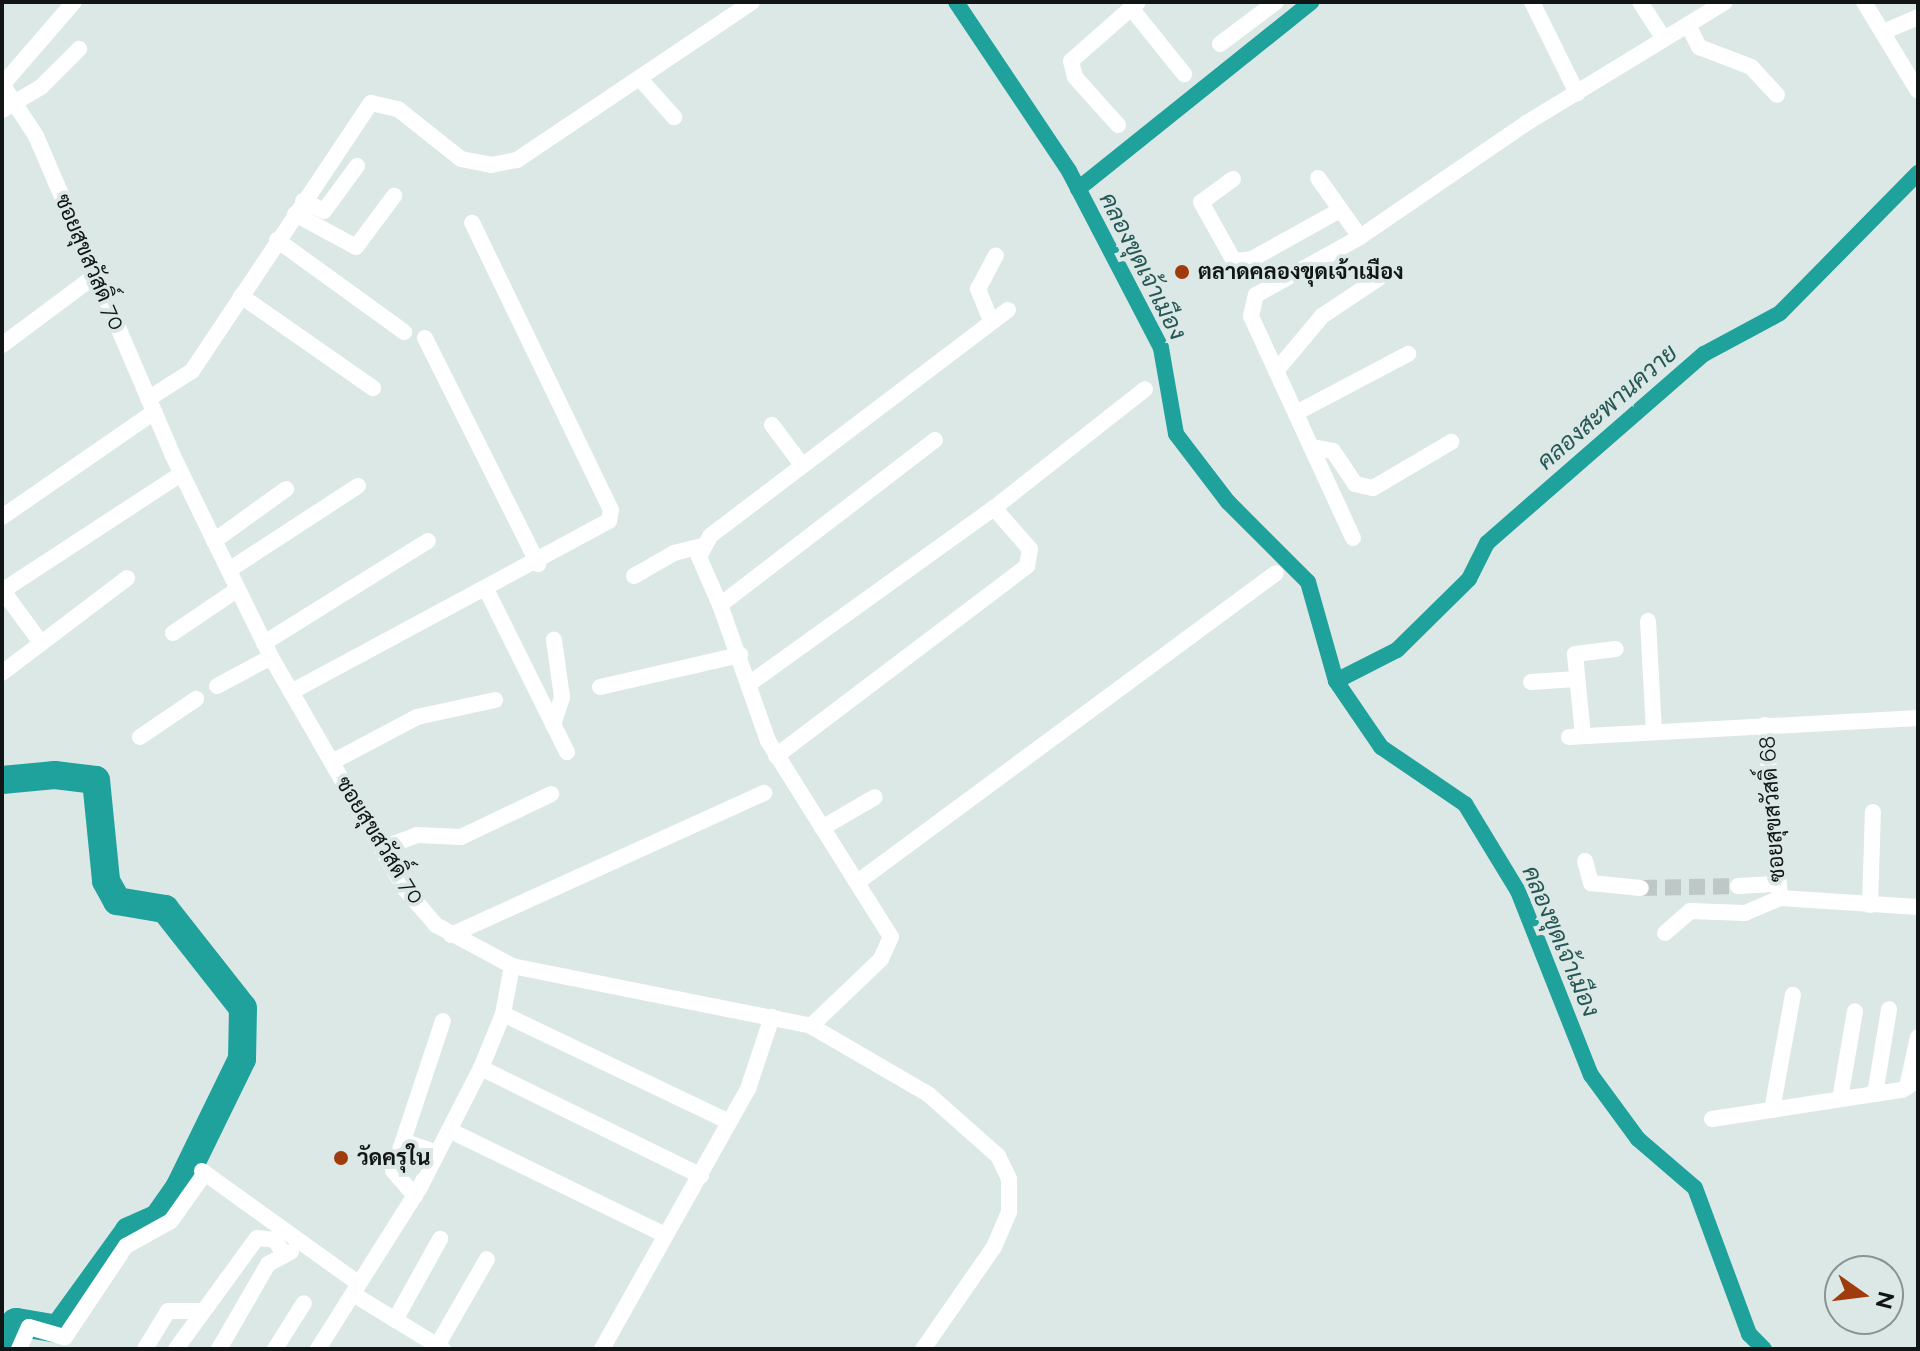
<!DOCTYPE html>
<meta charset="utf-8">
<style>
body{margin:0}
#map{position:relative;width:1920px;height:1351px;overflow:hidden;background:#dbe8e6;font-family:Raleway,Sarabun,sans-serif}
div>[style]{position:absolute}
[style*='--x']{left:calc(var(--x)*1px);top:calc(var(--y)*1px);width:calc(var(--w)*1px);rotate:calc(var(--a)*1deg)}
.canal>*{height:16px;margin:-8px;padding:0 8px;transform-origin:8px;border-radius:8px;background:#1fa19c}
.river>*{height:28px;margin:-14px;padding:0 14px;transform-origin:14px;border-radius:14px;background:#1fa19c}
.minor-tunnel>*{height:16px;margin-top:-8px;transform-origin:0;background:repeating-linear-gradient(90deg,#bdc8c7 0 16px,transparent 0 24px)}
.minor>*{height:16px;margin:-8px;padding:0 8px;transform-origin:8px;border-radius:8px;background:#fff}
.dots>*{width:22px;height:22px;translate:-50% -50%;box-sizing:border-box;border:4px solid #dbe8e6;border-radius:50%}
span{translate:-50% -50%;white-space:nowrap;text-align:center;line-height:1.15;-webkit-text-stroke:8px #dbe8e6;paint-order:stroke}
.street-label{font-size:22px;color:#111515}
.poi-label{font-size:22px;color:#111515;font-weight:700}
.left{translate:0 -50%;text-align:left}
.water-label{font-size:24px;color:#255755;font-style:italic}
.frame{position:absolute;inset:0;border:4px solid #111515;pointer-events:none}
.north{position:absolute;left:1824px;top:1255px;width:80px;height:80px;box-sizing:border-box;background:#dbe8e6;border:2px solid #8a9492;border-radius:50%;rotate:104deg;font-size:22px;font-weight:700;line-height:32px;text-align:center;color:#111515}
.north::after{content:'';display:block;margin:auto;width:28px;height:36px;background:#9f3b0c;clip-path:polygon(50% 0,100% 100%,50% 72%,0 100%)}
</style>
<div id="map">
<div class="canal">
<div style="--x:956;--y:2;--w:203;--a:56.2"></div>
<div style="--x:1069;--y:171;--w:199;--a:62.5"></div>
<div style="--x:1161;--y:348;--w:87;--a:80.1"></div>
<div style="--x:1176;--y:434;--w:86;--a:52.6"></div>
<div style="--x:1228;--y:502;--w:113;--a:45"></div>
<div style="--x:1308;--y:582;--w:103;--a:74.2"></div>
<div style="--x:1336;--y:681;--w:80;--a:55.7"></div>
<div style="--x:1381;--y:747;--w:102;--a:34.2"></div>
<div style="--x:1465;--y:804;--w:102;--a:58.7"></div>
<div style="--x:1518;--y:891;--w:198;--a:68.4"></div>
<div style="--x:1591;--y:1075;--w:79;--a:53.7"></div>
<div style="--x:1638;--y:1139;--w:75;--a:40.7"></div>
<div style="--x:1695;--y:1188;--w:156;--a:69.7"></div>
<div style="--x:1749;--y:1334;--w:21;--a:45"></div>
<div style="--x:1078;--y:189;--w:299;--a:-38.7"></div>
<div style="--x:1336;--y:681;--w:68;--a:-26.9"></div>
<div style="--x:1397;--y:650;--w:101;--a:-44.6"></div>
<div style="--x:1469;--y:579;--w:40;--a:-63.4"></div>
<div style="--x:1487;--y:543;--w:288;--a:-41.1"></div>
<div style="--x:1704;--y:354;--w:86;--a:-28.3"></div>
<div style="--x:1780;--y:313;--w:197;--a:-45.4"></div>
</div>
<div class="river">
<div style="--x:2;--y:780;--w:53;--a:-5.4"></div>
<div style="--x:55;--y:775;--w:41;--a:7"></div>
<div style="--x:96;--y:780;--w:101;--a:84.3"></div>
<div style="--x:106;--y:881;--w:23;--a:61"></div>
<div style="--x:117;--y:901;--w:49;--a:9.5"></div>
<div style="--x:165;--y:909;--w:126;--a:51.8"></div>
<div style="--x:243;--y:1008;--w:51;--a:91.1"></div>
<div style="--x:242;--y:1059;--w:144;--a:116"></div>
<div style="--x:179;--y:1188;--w:37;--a:125"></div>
<div style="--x:158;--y:1218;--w:32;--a:156"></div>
<div style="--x:129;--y:1231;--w:121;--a:125.9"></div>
<div style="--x:58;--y:1329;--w:43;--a:-170.5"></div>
<div style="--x:16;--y:1322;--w:28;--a:103"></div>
</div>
<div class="minor-tunnel">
<div style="--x:1641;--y:888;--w:97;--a:-1.2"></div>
</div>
<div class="minor">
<div style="--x:1532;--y:2;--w:102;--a:63.7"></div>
<div style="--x:1640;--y:2;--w:44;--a:57"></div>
<div style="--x:1864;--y:2;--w:104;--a:58.8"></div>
<div style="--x:1131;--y:8;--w:85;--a:51.2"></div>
<div style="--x:1688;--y:25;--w:25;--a:63"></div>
<div style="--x:1699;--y:47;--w:56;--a:21"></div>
<div style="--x:1751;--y:67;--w:38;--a:47"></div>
<div style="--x:1883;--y:32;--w:38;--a:-23"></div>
<div style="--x:1220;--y:44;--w:70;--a:-36.9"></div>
<div style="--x:641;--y:80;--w:50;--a:48.3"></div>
<div style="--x:2;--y:84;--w:62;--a:56.8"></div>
<div style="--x:36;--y:136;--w:348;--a:66.8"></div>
<div style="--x:173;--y:456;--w:224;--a:64"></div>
<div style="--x:271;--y:657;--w:268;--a:60"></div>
<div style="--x:405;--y:889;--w:48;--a:49.3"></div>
<div style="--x:436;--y:925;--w:86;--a:28.3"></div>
<div style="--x:512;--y:966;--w:305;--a:11.3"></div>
<div style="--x:811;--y:1026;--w:135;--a:30.2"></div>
<div style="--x:928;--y:1094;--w:94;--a:41.5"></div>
<div style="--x:998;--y:1156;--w:25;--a:64"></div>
<div style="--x:1009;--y:1179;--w:33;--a:90"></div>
<div style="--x:1009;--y:1212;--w:38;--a:113"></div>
<div style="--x:994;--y:1247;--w:124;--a:124.8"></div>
<div style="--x:3;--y:84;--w:108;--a:-49.1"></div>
<div style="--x:2;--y:110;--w:45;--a:-30.5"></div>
<div style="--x:41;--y:87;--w:54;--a:-45"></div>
<div style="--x:1118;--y:125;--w:64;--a:-131.9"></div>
<div style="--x:1075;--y:77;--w:16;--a:-104"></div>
<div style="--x:1071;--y:61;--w:89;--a:-41.4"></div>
<div style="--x:1318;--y:178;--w:72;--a:54.6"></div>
<div style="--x:1233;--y:179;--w:39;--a:144"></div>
<div style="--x:1201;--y:202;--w:68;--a:60.8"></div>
<div style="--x:1234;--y:261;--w:18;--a:-6"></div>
<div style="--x:1252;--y:259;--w:101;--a:-29.1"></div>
<div style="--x:303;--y:201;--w:23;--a:25"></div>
<div style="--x:324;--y:211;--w:56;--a:-53.7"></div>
<div style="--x:295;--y:214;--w:69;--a:28.4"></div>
<div style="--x:356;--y:247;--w:64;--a:-53.3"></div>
<div style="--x:277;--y:240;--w:157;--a:35.9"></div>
<div style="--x:241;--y:296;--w:161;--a:34.9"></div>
<div style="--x:991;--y:321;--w:35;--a:-112"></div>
<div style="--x:978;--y:289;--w:38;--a:-62"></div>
<div style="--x:425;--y:338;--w:253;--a:63.4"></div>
<div style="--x:2;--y:345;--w:117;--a:-36.7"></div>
<div style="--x:1276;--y:371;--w:72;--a:-50.1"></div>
<div style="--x:1322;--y:316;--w:72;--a:-33.7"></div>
<div style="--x:148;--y:399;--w:52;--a:-32.5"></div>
<div style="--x:192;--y:371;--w:322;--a:-56.3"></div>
<div style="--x:371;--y:103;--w:28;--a:13"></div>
<div style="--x:398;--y:109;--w:80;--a:38.4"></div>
<div style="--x:461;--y:159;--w:31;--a:11"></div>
<div style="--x:491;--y:165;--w:26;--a:-11"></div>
<div style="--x:517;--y:160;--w:283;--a:-33.9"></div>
<div style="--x:1296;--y:413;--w:127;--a:-27.8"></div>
<div style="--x:772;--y:425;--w:50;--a:53.1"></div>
<div style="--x:1311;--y:447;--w:22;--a:10"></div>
<div style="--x:1333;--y:451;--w:40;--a:56"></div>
<div style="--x:1355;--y:484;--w:18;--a:13"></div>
<div style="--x:1373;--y:488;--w:91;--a:-30.5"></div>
<div style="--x:2;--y:517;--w:185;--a:-34.6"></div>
<div style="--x:1353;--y:538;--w:244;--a:-114.7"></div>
<div style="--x:1251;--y:316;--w:22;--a:-77"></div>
<div style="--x:1256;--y:295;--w:119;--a:-29.1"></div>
<div style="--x:1360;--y:237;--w:200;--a:-34.4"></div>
<div style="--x:1525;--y:124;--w:234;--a:-31.4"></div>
<div style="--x:214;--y:541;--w:89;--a:-35.8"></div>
<div style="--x:229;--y:570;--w:154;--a:-33.1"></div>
<div style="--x:634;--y:576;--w:46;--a:-29.9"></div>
<div style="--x:674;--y:553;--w:30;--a:-14"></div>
<div style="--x:2;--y:591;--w:214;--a:-33.2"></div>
<div style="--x:3;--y:591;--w:64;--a:53.8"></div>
<div style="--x:487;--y:591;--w:180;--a:63.6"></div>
<div style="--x:720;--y:605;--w:52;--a:-113.6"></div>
<div style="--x:699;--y:557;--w:24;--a:-62"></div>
<div style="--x:710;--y:536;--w:374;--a:-37.2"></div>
<div style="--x:1648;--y:621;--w:111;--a:86.9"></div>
<div style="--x:173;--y:633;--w:78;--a:-34.1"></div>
<div style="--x:264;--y:643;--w:193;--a:-31.9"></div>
<div style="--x:2;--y:673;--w:157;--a:-37.2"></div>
<div style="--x:1531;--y:682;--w:45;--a:-3.8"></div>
<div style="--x:749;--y:684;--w:302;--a:-35.7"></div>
<div style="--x:994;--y:508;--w:192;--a:-38.2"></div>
<div style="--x:217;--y:686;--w:61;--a:-28.2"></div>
<div style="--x:600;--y:687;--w:144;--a:-12.9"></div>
<div style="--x:291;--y:692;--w:361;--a:-28.3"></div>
<div style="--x:609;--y:521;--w:11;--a:-80"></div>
<div style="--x:611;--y:510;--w:319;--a:-115.8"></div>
<div style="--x:553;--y:725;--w:29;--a:-72"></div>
<div style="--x:562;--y:697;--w:58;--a:-98"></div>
<div style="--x:1765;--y:725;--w:174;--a:85"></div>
<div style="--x:1780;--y:898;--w:138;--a:3.7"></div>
<div style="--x:1583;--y:736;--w:82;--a:-95.6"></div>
<div style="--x:1575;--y:654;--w:41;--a:-7"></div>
<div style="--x:140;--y:737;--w:68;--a:-34.2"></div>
<div style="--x:1569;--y:737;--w:350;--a:-3.1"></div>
<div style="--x:776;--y:756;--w:315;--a:-37.1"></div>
<div style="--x:1027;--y:566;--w:17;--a:-80"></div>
<div style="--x:1030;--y:549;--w:55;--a:-131.3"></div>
<div style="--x:332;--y:762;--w:96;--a:-27.9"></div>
<div style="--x:417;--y:717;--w:80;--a:-12.3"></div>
<div style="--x:822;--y:828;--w:61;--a:-30.3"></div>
<div style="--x:382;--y:848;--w:37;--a:-20"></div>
<div style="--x:417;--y:835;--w:44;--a:2.6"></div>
<div style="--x:461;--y:837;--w:100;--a:-25.5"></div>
<div style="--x:1585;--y:861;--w:23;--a:75"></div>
<div style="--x:1591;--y:883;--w:50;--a:5.7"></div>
<div style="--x:859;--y:881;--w:518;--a:-36.45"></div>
<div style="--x:1738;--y:886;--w:37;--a:-3"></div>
<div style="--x:1870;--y:905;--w:93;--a:-88.2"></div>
<div style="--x:1665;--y:933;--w:33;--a:-41"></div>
<div style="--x:1690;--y:911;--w:55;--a:2.1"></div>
<div style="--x:1745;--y:913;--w:38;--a:-23"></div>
<div style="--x:451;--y:935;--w:344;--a:-24.4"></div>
<div style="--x:503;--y:1014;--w:250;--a:25.5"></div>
<div style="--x:811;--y:1026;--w:97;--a:-43.7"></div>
<div style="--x:881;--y:959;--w:24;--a:-66"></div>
<div style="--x:891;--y:937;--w:231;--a:-122.1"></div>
<div style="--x:768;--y:741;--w:144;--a:-109.4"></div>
<div style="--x:720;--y:605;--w:271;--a:-37.5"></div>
<div style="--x:481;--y:1068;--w:245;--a:26.1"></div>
<div style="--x:1907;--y:1087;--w:51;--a:-77.6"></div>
<div style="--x:1875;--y:1094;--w:86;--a:-80.6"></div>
<div style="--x:1840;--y:1099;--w:89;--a:-80.3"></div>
<div style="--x:1772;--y:1110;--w:117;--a:-79.7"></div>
<div style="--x:1712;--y:1119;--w:192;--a:-8.7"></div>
<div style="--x:1902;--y:1090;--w:19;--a:-32"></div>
<div style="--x:449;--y:1130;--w:240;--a:25.9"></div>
<div style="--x:403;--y:1141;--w:36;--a:19"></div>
<div style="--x:202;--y:1171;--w:193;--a:35.7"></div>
<div style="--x:415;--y:1196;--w:33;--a:-131"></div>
<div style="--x:393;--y:1171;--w:158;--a:-71.6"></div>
<div style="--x:353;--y:1294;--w:105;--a:31.4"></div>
<div style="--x:395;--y:1320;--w:93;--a:-60.9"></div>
<div style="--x:437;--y:1346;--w:100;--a:-60.1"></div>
<div style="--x:19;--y:1349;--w:24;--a:-66"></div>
<div style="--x:29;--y:1327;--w:37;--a:16"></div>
<div style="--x:65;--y:1337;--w:110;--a:-56.2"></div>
<div style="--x:126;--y:1246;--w:51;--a:-29.1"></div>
<div style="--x:171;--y:1221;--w:59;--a:-54.7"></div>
<div style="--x:145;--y:1349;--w:44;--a:-58.8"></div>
<div style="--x:168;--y:1311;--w:35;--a:0"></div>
<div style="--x:176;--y:1349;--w:137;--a:-53.9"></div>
<div style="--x:257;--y:1238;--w:18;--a:6"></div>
<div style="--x:275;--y:1240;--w:17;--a:57"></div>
<div style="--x:219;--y:1349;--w:98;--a:-60"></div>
<div style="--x:268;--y:1264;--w:26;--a:-28"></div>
<div style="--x:275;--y:1349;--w:54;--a:-57.8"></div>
<div style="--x:318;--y:1349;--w:191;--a:-57.8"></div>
<div style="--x:420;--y:1187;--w:134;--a:-62.9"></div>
<div style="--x:481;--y:1068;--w:58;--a:-67.8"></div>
<div style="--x:503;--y:1014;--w:49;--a:-79.4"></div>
<div style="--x:602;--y:1349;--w:298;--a:-60.7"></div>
<div style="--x:748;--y:1089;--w:76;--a:-71.6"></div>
</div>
<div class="dots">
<div style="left:1182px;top:272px;background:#9f3b0c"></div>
<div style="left:341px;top:1158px;background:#9f3b0c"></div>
</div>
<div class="street-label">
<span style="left:90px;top:262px;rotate:67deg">ซอยสุขสวัสดิ์ 70</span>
<span style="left:1772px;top:809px;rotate:-94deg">ซอยสุขสวัสดิ์ 68</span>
<span style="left:380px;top:840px;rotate:58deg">ซอยสุขสวัสดิ์ 70</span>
</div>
<div class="poi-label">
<span class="left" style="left:1198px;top:272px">ตลาดคลองขุดเจ้าเมือง</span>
<span class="left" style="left:357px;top:1158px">วัดครุใน</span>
</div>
<div class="water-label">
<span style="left:1143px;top:266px;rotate:63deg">คลองขุดเจ้าเมือง</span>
<span style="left:1607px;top:407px;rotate:-41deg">คลองสะพานควาย</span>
<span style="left:1561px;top:941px;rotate:67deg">คลองขุดเจ้าเมือง</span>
</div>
<div class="frame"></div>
<div class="north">N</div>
</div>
